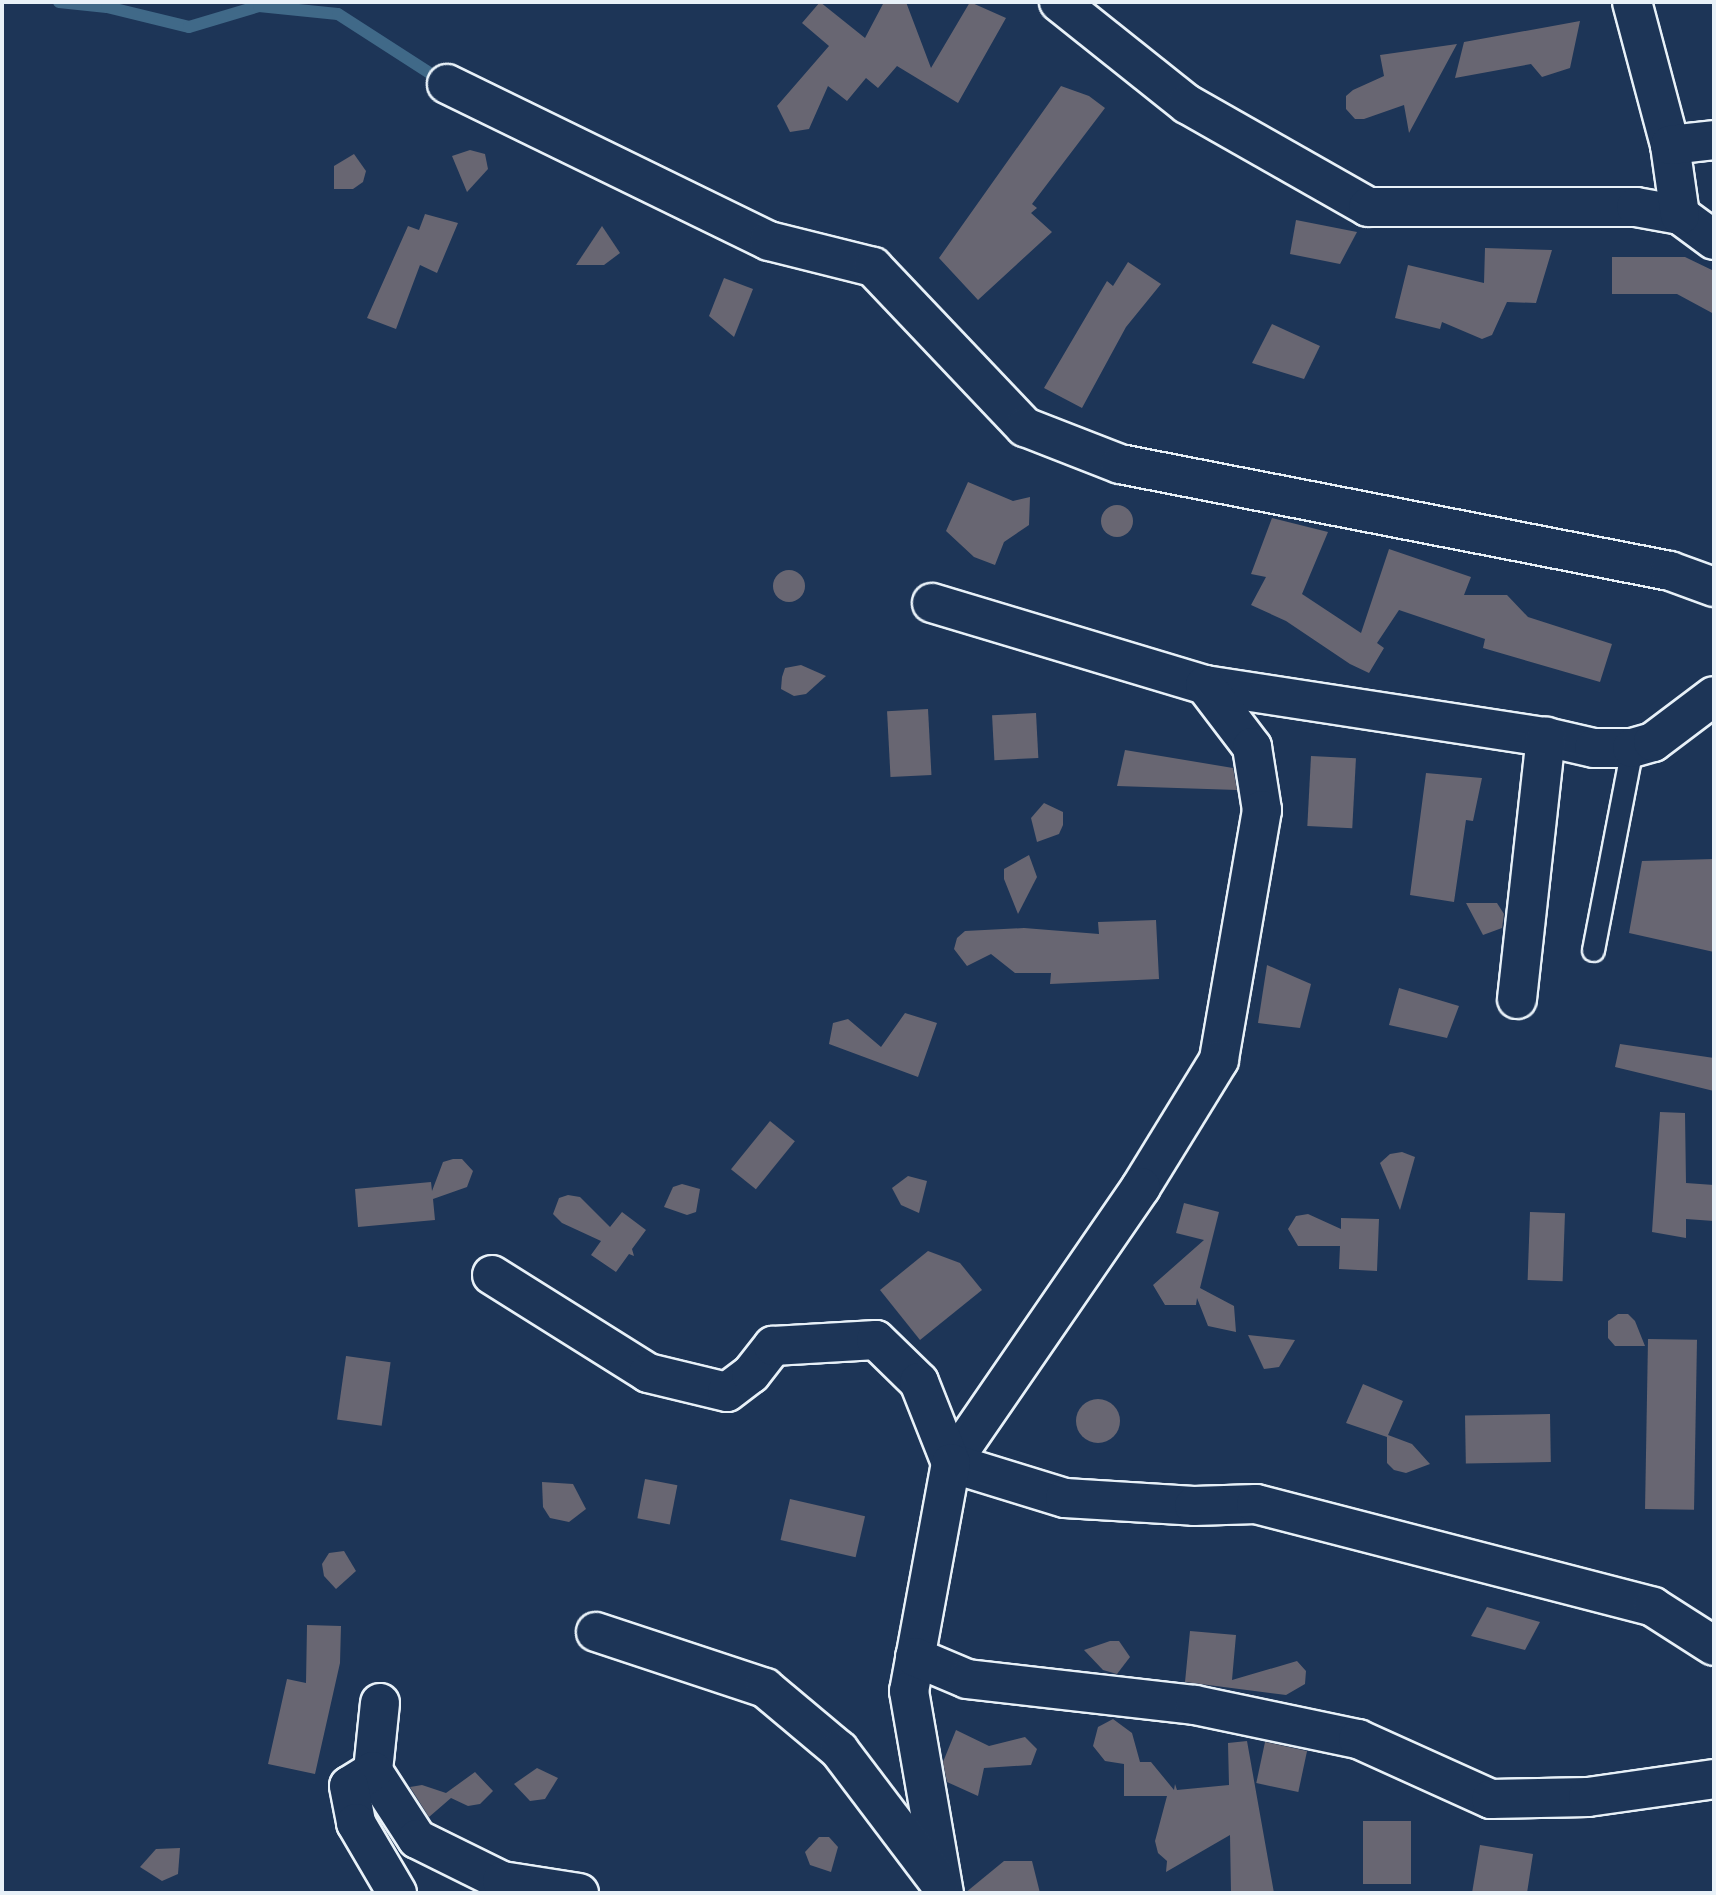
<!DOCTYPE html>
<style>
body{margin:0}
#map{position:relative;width:1716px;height:1895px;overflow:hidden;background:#1d3557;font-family:Caveat,sans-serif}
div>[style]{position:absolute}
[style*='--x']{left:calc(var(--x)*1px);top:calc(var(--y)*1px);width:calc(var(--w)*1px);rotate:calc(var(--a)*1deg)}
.stream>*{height:12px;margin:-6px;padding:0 6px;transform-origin:6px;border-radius:6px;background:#406988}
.building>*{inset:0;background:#686672;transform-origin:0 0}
.round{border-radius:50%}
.roads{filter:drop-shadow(2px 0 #e8f1f8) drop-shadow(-2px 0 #e8f1f8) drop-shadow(0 2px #e8f1f8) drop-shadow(0 -2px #e8f1f8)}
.service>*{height:21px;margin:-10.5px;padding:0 10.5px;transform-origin:10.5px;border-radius:10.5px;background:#1d3557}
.minor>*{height:38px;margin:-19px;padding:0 19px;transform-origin:19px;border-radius:19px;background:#1d3557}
span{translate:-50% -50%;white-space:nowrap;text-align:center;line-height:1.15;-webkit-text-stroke:5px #1d3557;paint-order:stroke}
.frame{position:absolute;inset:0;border:4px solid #e8f1f8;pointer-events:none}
</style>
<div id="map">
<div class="stream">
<div style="--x:59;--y:2;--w:48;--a:5.9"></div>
<div style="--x:107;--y:7;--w:84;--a:13.7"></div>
<div style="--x:189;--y:27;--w:73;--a:-16.7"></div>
<div style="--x:259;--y:6;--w:79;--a:5.8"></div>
<div style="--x:338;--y:14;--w:127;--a:32.8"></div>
</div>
<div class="building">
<div style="clip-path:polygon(820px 2px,865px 38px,884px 2px,906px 2px,931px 68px,970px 2px,1006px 18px,958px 103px,897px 66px,878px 88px,866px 78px,847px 101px,828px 86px,809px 129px,790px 132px,777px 106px,829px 46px,802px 23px)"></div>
<div style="clip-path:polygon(1580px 21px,1570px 68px,1542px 77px,1531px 64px,1455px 78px,1464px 42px)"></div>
<div style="clip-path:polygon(1457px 44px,1409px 133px,1404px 105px,1364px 119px,1355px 119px,1346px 109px,1346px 96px,1353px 90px,1384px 76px,1380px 55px)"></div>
<div style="clip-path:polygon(1061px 86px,1089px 96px,1105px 108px,1032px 204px,1037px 208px,1031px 213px,1052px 232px,978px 300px,939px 258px)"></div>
<div style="clip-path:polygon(470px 150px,485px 154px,488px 169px,467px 192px,452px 156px)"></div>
<div style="clip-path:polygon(354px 154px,366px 171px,363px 182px,353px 189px,334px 189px,334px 166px)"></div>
<div style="clip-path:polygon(425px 214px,458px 223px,437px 273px,420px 265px,396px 329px,367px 318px,408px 226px,419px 230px)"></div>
<div style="clip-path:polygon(1296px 220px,1357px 232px,1340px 264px,1290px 254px)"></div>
<div style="clip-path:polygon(602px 226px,620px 253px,604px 265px,576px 265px)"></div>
<div style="clip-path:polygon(1485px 248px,1552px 250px,1536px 303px,1507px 302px,1492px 335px,1482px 339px,1442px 322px,1440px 329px,1395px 318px,1408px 265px,1484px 283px)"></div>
<div style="clip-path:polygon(1612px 257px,1685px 257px,1714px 271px,1714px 314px,1677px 294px,1612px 294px)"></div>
<div style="clip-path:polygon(1128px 262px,1161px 284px,1126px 327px,1082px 408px,1044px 388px,1107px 281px,1113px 286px)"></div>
<div style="clip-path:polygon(724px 278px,753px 289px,734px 337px,709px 316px)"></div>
<div style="clip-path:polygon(1272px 324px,1320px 346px,1304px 379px,1252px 363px)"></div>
<div style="clip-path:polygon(968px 482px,1013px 501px,1030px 497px,1029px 525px,1004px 542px,995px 565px,974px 557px,946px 531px)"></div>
<div class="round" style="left:1101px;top:505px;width:32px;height:32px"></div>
<div style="clip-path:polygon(1272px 518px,1328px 532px,1302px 594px,1361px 633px,1389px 549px,1471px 577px,1464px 595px,1507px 595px,1528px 617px,1612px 644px,1600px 682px,1483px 648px,1485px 639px,1399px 610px,1377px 643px,1384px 648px,1369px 673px,1350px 664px,1286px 621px,1251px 605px,1266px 577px,1251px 574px)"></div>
<div class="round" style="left:773px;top:570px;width:32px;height:32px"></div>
<div style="clip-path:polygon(801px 665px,826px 676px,806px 694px,794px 696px,781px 689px,782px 677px,785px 668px)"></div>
<div style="left:928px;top:709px;width:66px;height:41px;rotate:87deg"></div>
<div style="left:1036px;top:713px;width:45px;height:44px;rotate:87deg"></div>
<div style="clip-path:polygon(1125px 750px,1233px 768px,1237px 790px,1117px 786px)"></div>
<div style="left:1311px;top:756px;width:45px;height:70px;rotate:3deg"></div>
<div style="clip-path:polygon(1426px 773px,1482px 778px,1473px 821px,1466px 820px,1454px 902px,1410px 895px)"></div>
<div style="clip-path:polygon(1044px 803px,1063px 812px,1063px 825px,1059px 834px,1037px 842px,1031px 818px)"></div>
<div style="clip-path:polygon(1029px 855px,1037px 877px,1018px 914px,1004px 879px,1004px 869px)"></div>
<div style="clip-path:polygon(1714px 859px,1714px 952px,1629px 933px,1642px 861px)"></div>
<div style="clip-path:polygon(1466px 903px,1497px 903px,1504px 914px,1502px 928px,1483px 935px)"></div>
<div style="clip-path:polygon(1156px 920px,1159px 979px,1050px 984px,1051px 973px,1015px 973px,991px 954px,967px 966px,954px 949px,957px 938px,965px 931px,1024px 928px,1099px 934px,1098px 922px)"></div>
<div style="clip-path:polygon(1267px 965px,1311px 984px,1300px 1028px,1258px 1023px)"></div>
<div style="clip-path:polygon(1399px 988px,1459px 1006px,1447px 1038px,1389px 1025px)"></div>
<div style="clip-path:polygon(905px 1013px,937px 1023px,918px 1077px,829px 1044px,833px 1023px,848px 1019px,881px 1047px)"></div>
<div style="clip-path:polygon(1620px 1044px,1714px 1058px,1714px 1091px,1615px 1067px)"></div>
<div style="clip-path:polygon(1660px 1112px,1685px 1113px,1686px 1183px,1714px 1185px,1714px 1221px,1686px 1219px,1686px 1238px,1652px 1232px)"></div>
<div style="left:770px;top:1121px;width:32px;height:62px;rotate:39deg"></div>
<div style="clip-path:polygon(1402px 1152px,1415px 1157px,1400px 1210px,1380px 1163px,1390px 1154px)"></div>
<div style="clip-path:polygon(453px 1159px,462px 1159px,473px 1171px,467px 1187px,433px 1199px,435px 1220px,358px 1227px,355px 1189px,431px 1182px,432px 1191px,443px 1162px)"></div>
<div style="clip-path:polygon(908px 1176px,927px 1181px,919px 1213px,901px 1205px,892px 1188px)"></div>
<div style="clip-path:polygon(682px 1184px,700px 1189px,696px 1212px,687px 1215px,664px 1207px,673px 1187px)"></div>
<div style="clip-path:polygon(568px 1195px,580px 1197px,610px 1227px,622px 1212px,646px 1230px,632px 1249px,634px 1256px,629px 1254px,616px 1272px,591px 1255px,601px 1241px,562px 1223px,553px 1214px,559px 1198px)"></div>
<div style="clip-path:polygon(1184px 1203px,1219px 1212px,1200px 1288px,1234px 1306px,1236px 1332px,1208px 1326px,1197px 1298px,1196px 1305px,1165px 1305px,1153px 1285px,1204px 1240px,1176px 1233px)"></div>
<div style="left:1530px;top:1212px;width:35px;height:68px;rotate:2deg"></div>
<div style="clip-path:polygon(1308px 1214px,1341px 1229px,1341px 1218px,1379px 1219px,1377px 1271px,1339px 1269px,1340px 1246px,1298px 1246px,1288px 1229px,1296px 1216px)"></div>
<div style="clip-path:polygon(928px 1251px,960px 1263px,982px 1290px,920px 1340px,880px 1290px)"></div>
<div style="clip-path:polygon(1618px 1314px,1628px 1314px,1635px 1321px,1645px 1346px,1615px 1346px,1608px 1338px,1608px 1321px)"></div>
<div style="clip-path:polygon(1248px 1335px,1295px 1340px,1279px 1367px,1264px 1369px)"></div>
<div style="left:1648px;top:1339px;width:49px;height:170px;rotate:1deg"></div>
<div style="left:346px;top:1356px;width:45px;height:64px;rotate:8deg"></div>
<div style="clip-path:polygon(1363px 1384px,1403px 1401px,1388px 1435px,1412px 1444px,1430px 1464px,1406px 1473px,1394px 1470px,1387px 1463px,1387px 1437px,1346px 1423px)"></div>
<div class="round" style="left:1076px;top:1399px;width:44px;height:44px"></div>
<div style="left:1550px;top:1414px;width:48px;height:85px;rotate:89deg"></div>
<div style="left:645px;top:1479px;width:33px;height:40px;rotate:11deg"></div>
<div style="clip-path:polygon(542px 1482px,573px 1484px,586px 1509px,569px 1522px,550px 1518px,543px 1507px)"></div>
<div style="left:790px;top:1499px;width:77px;height:42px;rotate:13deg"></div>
<div style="clip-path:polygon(344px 1551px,356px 1571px,336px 1589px,324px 1576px,322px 1564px,329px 1553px)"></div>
<div style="clip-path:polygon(1487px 1607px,1540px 1622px,1525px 1650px,1471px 1636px)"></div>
<div style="clip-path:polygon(307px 1625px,341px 1626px,340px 1663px,315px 1774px,268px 1764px,287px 1679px,306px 1683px)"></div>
<div style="clip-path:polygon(1190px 1631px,1236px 1635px,1232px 1680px,1297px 1661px,1306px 1671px,1305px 1684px,1286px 1695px,1185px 1682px)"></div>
<div style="clip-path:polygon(1110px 1641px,1119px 1641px,1130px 1657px,1117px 1674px,1103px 1670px,1084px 1650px)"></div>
<div style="clip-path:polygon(1113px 1719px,1132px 1733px,1140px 1762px,1151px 1762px,1174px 1790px,1175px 1784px,1177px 1790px,1229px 1785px,1228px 1743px,1247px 1741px,1274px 1893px,1231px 1893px,1230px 1835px,1166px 1872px,1167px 1861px,1158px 1853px,1155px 1841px,1167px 1796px,1124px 1796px,1124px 1764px,1105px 1761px,1093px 1746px,1098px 1727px)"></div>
<div style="clip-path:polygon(956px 1730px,989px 1746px,1025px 1737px,1037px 1749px,1031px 1765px,984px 1768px,978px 1796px,947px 1782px,943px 1762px)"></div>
<div style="left:1265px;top:1742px;width:43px;height:42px;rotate:12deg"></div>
<div style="clip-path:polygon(537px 1768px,558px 1778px,545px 1799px,530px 1801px,514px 1784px)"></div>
<div style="clip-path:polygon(475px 1772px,493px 1791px,480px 1804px,468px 1806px,451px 1798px,429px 1817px,410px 1787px,422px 1785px,446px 1793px)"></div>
<div style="left:1363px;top:1821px;width:48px;height:63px"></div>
<div style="clip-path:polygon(819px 1837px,829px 1837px,838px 1847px,831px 1872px,810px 1865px,805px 1852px)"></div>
<div style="clip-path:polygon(1480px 1845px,1533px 1854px,1527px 1893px,1472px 1893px)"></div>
<div style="clip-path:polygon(180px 1848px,178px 1874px,162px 1881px,140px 1867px,156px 1849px)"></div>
<div style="clip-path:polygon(1004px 1861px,1032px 1861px,1040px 1893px,965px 1893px)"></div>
</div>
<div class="roads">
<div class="service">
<div style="--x:1593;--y:950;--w:206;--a:-79.1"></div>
</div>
<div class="minor">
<div style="--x:1059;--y:2;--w:164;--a:38.6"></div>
<div style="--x:1187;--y:104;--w:208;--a:29.6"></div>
<div style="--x:1368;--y:207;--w:268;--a:0"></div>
<div style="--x:1636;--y:207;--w:45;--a:10.3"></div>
<div style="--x:1680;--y:215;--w:42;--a:36.3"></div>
<div style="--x:1632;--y:2;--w:148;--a:75.1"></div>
<div style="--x:1670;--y:145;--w:71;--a:81.9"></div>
<div style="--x:447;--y:84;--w:358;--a:26"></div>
<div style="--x:769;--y:241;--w:107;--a:14"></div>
<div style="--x:873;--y:267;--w:221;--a:46.5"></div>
<div style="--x:1025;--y:427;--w:102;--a:21.3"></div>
<div style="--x:1120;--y:464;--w:560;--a:11.01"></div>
<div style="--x:1670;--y:571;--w:47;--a:20"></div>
<div style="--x:1670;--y:145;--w:44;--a:-6.5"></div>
<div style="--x:932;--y:603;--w:285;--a:16.7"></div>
<div style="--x:1205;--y:685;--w:345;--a:8.7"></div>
<div style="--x:1546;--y:737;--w:49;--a:12.9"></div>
<div style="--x:1594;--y:748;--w:38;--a:0"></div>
<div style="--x:1632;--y:748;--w:22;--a:-16"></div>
<div style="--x:1653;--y:742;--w:76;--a:-37"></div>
<div style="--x:1205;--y:685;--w:78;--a:52.8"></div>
<div style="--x:1252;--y:747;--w:64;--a:81"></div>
<div style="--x:1262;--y:810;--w:254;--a:99.8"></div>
<div style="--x:1219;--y:1060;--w:149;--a:121.6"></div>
<div style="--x:1141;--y:1187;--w:335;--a:124.5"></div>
<div style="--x:951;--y:1463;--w:119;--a:17.1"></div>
<div style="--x:1065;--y:1498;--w:129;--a:3.5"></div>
<div style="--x:1194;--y:1506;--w:62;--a:-1.8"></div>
<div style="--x:1256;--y:1504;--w:410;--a:14.5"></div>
<div style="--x:1653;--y:1607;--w:72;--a:32.6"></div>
<div style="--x:1517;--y:999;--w:264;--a:-83.7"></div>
<div style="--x:492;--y:1275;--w:184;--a:32.1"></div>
<div style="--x:648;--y:1373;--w:81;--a:13.5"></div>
<div style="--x:727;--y:1392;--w:30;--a:-37"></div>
<div style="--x:751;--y:1374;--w:36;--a:-52"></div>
<div style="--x:773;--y:1346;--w:103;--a:-3.3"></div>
<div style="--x:876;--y:1340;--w:60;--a:44.3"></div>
<div style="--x:919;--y:1382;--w:87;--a:68.4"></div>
<div style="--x:951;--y:1463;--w:232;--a:100.4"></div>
<div style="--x:909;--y:1691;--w:205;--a:80.2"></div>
<div style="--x:596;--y:1632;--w:178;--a:18.3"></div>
<div style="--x:765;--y:1688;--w:97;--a:40"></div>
<div style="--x:839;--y:1750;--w:166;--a:52.9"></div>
<div style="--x:915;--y:1657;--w:56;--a:22.9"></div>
<div style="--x:967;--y:1679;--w:229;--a:6.5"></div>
<div style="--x:1195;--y:1705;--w:167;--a:11.8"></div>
<div style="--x:1358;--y:1739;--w:146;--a:24.3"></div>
<div style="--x:1491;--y:1799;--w:97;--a:-1.2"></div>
<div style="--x:1588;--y:1797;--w:127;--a:-8.1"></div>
<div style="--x:380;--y:1703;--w:68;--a:95.9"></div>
<div style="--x:373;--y:1771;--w:81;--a:57.1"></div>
<div style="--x:417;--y:1839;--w:95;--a:26.3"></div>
<div style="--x:502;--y:1881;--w:78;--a:8.9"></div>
<div style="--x:373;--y:1771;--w:28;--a:148"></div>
<div style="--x:349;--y:1786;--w:38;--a:79"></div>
<div style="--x:356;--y:1823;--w:81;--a:59.6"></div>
</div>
</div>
<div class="frame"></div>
</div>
